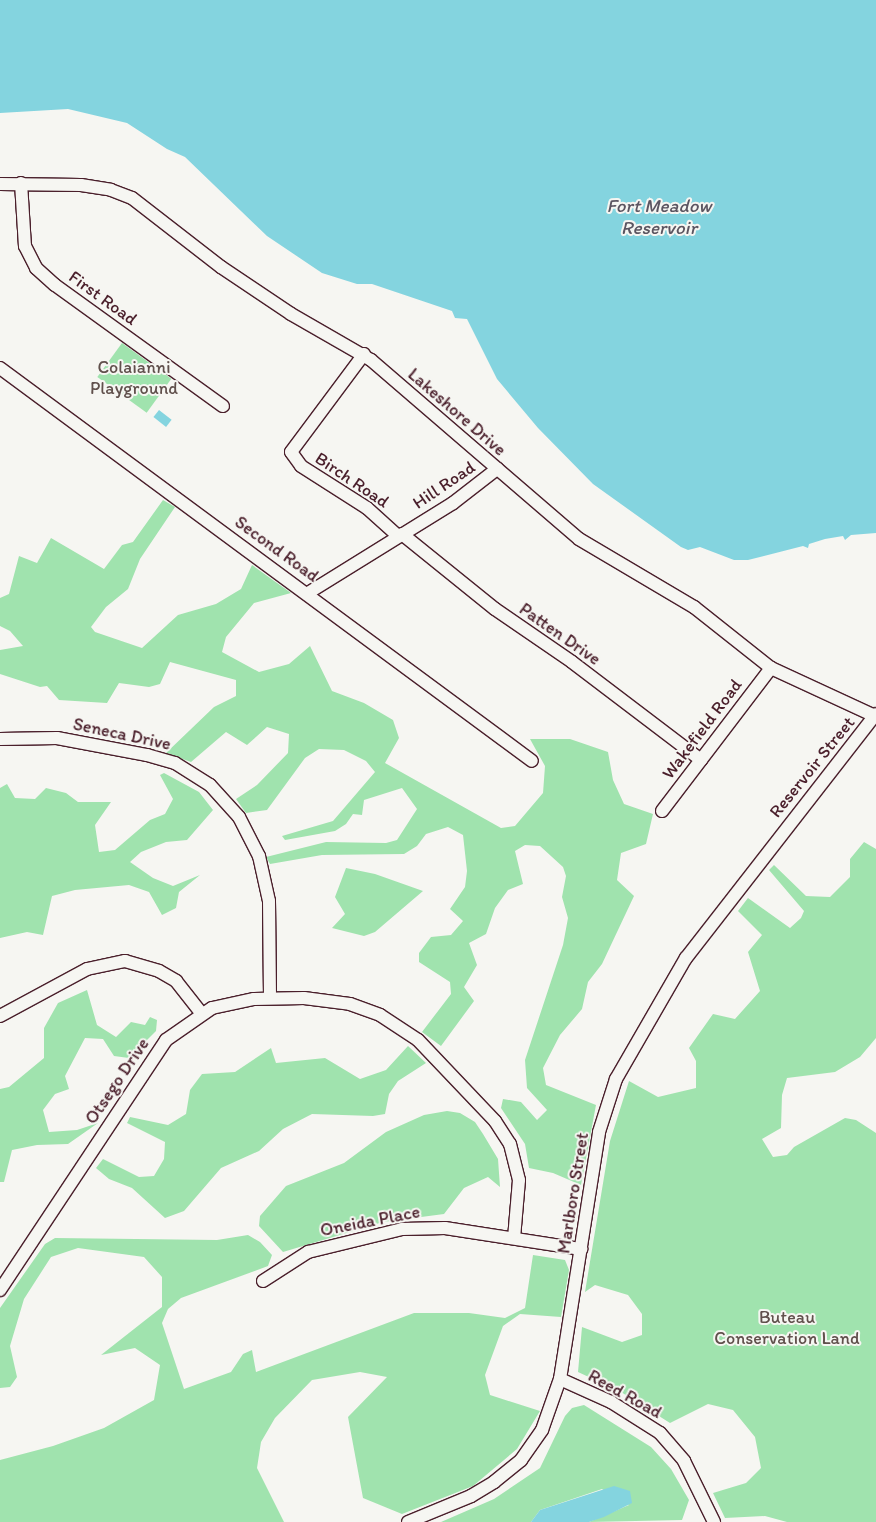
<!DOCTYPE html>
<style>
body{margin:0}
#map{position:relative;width:876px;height:1522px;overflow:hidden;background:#f6f6f2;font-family:Itim,sans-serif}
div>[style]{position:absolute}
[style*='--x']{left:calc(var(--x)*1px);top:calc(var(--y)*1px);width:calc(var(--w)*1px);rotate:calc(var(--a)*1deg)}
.green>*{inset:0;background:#a0e3ae;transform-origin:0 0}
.water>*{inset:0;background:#84d4df;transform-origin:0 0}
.roads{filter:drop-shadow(1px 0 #4a1f2b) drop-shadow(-1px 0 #4a1f2b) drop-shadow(0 1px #4a1f2b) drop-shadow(0 -1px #4a1f2b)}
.minor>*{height:12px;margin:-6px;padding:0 6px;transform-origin:6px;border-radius:6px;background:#f6f6f2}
span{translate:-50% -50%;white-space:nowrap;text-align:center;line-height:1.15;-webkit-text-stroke:4px #f6f6f2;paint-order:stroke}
.street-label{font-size:18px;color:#4a1f2b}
.park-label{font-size:18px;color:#60504c}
.water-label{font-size:19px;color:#5b5561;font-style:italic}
</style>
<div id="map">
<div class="green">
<div style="left:122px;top:343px;width:61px;height:42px;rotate:36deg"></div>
<div style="clip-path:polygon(163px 500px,175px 507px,140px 559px,128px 589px,106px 607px,91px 627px,95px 632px,142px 648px,178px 615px,216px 604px,241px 589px,252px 565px,291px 593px,254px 603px,226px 637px,222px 652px,259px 672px,289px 664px,310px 646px,332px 691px,364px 703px,393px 720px,399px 738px,385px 763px,501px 828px,515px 826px,543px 793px,545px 766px,530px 739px,570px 739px,608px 752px,613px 780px,624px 804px,653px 814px,646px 844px,621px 853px,617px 880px,634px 896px,602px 964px,588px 982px,582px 1009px,560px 1035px,543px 1068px,546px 1085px,596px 1105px,581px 1185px,553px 1173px,529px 1168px,525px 1144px,501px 1108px,503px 1099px,521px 1102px,537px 1120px,547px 1110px,527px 1088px,525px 1060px,563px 945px,568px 918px,562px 897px,566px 876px,563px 867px,540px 846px,525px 845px,515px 851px,523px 884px,508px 890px,495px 908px,486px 934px,469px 943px,477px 965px,464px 987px,474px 1001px,441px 1046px,422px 1032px,451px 994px,450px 982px,419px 962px,419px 953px,431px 937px,451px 935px,463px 921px,450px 909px,465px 887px,467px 871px,463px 835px,448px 827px,426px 834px,417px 846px,404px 854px,322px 855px,270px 864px,266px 857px,326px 842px,386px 843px,397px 840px,417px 809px,402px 788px,364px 800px,362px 815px,353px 814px,346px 824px,335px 831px,285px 840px,282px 836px,333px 821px,375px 772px,366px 761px,344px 750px,319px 749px,305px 758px,267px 810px,246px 813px,236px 799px,257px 785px,288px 753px,289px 734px,267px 727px,247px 745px,226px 732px,191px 762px,166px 753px,214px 707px,236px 696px,236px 680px,170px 662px,160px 684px,149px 687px,119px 683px,107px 703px,59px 700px,47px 686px,40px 687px,0 674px,0 650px,23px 646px,10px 631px,0 626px,0 598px,9px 594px,19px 556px,37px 563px,51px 538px,104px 569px,122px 545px,133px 542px)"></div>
<div style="clip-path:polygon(164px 773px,199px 792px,213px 810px,187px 840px,166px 842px,141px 852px,130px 862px,153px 878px,173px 886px,200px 875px,179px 892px,176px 908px,162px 915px,149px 892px,129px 885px,75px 890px,52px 896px,43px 935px,27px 932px,0 938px,0 788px,7px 784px,15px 798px,35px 799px,46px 788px,66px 793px,78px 802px,111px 802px,95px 825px,99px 852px,115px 850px,150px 820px,165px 814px,173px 799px,160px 775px)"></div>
<div style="clip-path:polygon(864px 842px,876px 849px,876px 1038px,860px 1057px,835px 1072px,787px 1078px,782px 1095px,781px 1128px,762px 1139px,773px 1157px,787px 1155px,794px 1147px,845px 1118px,856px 1120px,876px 1133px,876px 1522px,787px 1522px,765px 1516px,725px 1518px,713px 1493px,746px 1483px,761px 1468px,755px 1437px,733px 1410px,708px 1404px,670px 1423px,621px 1392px,578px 1372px,582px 1327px,622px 1342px,642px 1335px,642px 1314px,628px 1295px,595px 1285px,585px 1292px,610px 1141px,629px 1081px,658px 1097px,696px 1088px,696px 1061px,689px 1048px,713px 1014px,735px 1019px,760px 991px,748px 952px,762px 935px,738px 911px,748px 898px,790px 928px,801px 918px,804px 911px,769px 870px,774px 865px,806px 896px,830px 897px,850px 877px,850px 859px)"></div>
<div style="clip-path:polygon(346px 868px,375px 874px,423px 891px,375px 932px,364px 936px,332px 928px,345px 914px,335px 897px)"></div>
<div style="clip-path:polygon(87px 990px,97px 1025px,116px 1037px,131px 1022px,145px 1025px,150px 1017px,157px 1020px,156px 1031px,129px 1058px,114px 1056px,103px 1039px,85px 1038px,65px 1076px,69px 1089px,55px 1094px,43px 1110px,49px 1132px,77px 1130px,98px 1123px,68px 1144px,37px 1145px,12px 1150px,4px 1182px,0 1182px,0 1089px,9px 1087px,44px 1058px,44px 1028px,58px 1003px)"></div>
<div style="clip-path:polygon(408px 1046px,426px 1063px,398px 1081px,389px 1094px,385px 1114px,373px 1116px,312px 1114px,283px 1129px,259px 1151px,221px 1168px,184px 1211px,165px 1218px,132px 1188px,109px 1179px,96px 1168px,103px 1159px,139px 1177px,154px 1176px,164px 1159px,165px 1142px,127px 1123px,130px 1117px,168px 1125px,186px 1114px,190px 1090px,202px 1074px,235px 1072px,271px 1048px,276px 1063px,325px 1058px,360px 1079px,386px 1070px)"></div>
<div style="clip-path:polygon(447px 1111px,460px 1113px,475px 1122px,483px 1134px,498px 1159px,500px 1187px,488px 1177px,464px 1188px,444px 1214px,383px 1222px,283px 1252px,259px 1226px,260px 1216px,286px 1186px,344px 1163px,386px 1132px,424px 1115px)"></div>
<div style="clip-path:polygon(248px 1235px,260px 1242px,272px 1255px,268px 1266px,181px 1298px,168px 1309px,162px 1323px,184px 1389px,231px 1372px,243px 1354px,252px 1350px,256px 1372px,414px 1313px,469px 1313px,505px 1318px,525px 1308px,533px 1255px,565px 1260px,569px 1270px,561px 1317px,520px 1314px,503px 1326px,485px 1375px,490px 1395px,540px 1411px,517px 1449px,473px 1486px,402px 1514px,363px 1498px,348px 1417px,387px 1377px,360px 1372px,312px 1380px,275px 1418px,261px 1442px,257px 1468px,284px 1522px,0 1522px,0 1460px,53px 1446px,104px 1428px,154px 1400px,160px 1365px,135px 1348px,101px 1355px,162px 1307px,162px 1277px,144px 1257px,78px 1248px,51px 1257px,24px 1299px,10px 1346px,17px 1377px,10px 1387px,0 1388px,0 1308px,45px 1244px,55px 1238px,217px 1240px)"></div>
<div style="clip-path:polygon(584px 1405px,651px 1447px,671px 1469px,689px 1500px,682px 1520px,589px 1522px,629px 1505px,602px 1489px,540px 1510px,531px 1522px,441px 1522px,494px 1499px,540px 1468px,565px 1416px,572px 1408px)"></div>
</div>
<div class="water">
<div style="clip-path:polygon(0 0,876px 0,876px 533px,851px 535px,845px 540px,843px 536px,825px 539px,809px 544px,808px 548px,803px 546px,748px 560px,734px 560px,700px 547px,688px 550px,681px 547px,593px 484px,538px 428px,497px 379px,467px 319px,455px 318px,452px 311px,372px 284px,357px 284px,322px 273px,267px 236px,185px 157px,167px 149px,127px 123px,68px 109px,0 113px)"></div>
<div style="left:159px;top:410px;width:16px;height:9px;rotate:38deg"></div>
<div style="clip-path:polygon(614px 1486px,630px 1491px,632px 1503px,604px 1517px,589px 1522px,531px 1522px,540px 1510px)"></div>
</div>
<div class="roads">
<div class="minor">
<div style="--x:21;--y:183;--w:63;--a:86.4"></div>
<div style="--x:25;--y:246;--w:25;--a:63"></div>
<div style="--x:36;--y:268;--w:25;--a:42"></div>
<div style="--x:55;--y:285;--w:207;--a:35.8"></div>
<div style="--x:0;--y:184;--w:81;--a:0.7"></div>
<div style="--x:81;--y:185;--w:30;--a:9"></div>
<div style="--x:111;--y:190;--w:22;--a:21"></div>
<div style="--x:132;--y:198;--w:113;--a:37.8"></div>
<div style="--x:221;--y:267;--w:84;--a:33.9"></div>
<div style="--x:291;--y:314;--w:92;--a:29.9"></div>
<div style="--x:371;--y:360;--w:274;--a:40.7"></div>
<div style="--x:579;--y:539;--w:134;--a:30.6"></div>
<div style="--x:694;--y:607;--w:98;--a:38.4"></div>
<div style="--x:771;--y:668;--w:115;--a:24.8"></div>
<div style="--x:364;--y:354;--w:122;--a:126.7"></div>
<div style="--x:291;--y:452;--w:17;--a:54"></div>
<div style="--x:301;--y:466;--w:78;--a:32.5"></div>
<div style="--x:367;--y:508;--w:42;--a:42.1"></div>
<div style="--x:0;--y:368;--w:661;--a:36.45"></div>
<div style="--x:402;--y:534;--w:119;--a:38.9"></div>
<div style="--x:495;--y:609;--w:93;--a:34.5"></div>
<div style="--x:572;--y:662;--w:162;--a:37.2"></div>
<div style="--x:308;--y:593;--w:171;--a:-31.8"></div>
<div style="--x:453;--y:503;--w:56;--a:-37.7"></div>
<div style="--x:0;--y:739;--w:57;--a:-1"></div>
<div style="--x:57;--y:738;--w:92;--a:10.7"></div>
<div style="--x:147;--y:755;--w:29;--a:16"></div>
<div style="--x:175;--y:763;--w:41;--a:32.2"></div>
<div style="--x:210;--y:785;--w:43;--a:47.8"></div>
<div style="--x:239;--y:817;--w:44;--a:62.9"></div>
<div style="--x:259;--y:856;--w:46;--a:77.5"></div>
<div style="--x:269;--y:901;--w:97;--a:89.4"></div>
<div style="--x:662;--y:811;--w:180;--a:-52.7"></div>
<div style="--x:0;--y:1016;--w:99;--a:-28.4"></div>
<div style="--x:87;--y:969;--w:39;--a:-12"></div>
<div style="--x:125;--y:961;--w:35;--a:16"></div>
<div style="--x:159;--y:971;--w:20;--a:30"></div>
<div style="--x:176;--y:981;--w:42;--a:51.8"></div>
<div style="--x:263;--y:1281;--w:54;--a:-32.8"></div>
<div style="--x:308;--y:1252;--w:97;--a:-13.7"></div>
<div style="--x:402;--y:1229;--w:43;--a:-1.3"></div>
<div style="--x:445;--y:1228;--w:138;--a:8.8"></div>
<div style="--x:0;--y:1290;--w:300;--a:-56.4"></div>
<div style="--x:166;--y:1040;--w:56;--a:-34.8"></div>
<div style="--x:212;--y:1008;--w:43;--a:-12.1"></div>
<div style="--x:254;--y:999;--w:50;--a:-1.1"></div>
<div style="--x:304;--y:998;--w:46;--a:7.4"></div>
<div style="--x:350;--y:1004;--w:32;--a:20"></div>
<div style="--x:380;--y:1015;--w:45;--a:33.3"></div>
<div style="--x:418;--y:1040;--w:112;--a:46.5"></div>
<div style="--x:495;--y:1121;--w:27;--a:57"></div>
<div style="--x:510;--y:1144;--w:37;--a:76"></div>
<div style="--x:519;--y:1180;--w:58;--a:94.9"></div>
<div style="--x:560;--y:1379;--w:56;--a:24.3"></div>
<div style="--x:611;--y:1402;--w:58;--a:32.3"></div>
<div style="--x:660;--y:1433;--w:37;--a:49"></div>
<div style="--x:684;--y:1461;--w:68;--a:63.8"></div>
<div style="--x:408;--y:1522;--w:68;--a:-22.4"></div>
<div style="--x:471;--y:1496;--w:27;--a:-31"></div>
<div style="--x:494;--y:1482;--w:35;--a:-39"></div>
<div style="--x:521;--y:1460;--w:37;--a:-55"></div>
<div style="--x:542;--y:1430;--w:54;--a:-70.6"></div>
<div style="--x:560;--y:1379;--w:250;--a:-81"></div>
<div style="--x:599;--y:1132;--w:56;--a:-72.2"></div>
<div style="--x:616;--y:1079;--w:140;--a:-60"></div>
<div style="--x:686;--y:958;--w:309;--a:-52.1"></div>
</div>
</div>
<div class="street-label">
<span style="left:103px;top:298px;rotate:36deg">First Road</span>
<span style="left:457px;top:412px;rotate:41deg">Lakeshore Drive</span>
<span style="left:352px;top:480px;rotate:34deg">Birch Road</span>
<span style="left:444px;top:485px;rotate:-34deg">Hill Road</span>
<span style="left:277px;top:549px;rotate:36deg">Second Road</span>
<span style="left:560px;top:634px;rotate:35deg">Patten Drive</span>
<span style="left:702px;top:729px;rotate:-53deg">Wakefield Road</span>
<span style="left:122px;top:734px;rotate:12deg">Seneca Drive</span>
<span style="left:812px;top:767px;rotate:-51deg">Reservoir Street</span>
<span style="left:117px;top:1081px;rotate:-56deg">Otsego Drive</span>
<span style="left:573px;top:1193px;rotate:-81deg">Marlboro Street</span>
<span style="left:370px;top:1221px;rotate:-11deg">Oneida Place</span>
<span style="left:625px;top:1394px;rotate:29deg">Reed Road</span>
</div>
<div class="park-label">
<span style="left:134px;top:378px">Colaianni<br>Playground</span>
<span style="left:787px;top:1328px">Buteau<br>Conservation Land</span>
</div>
<div class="water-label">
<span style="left:659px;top:217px">Fort Meadow<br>Reservoir</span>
</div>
</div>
